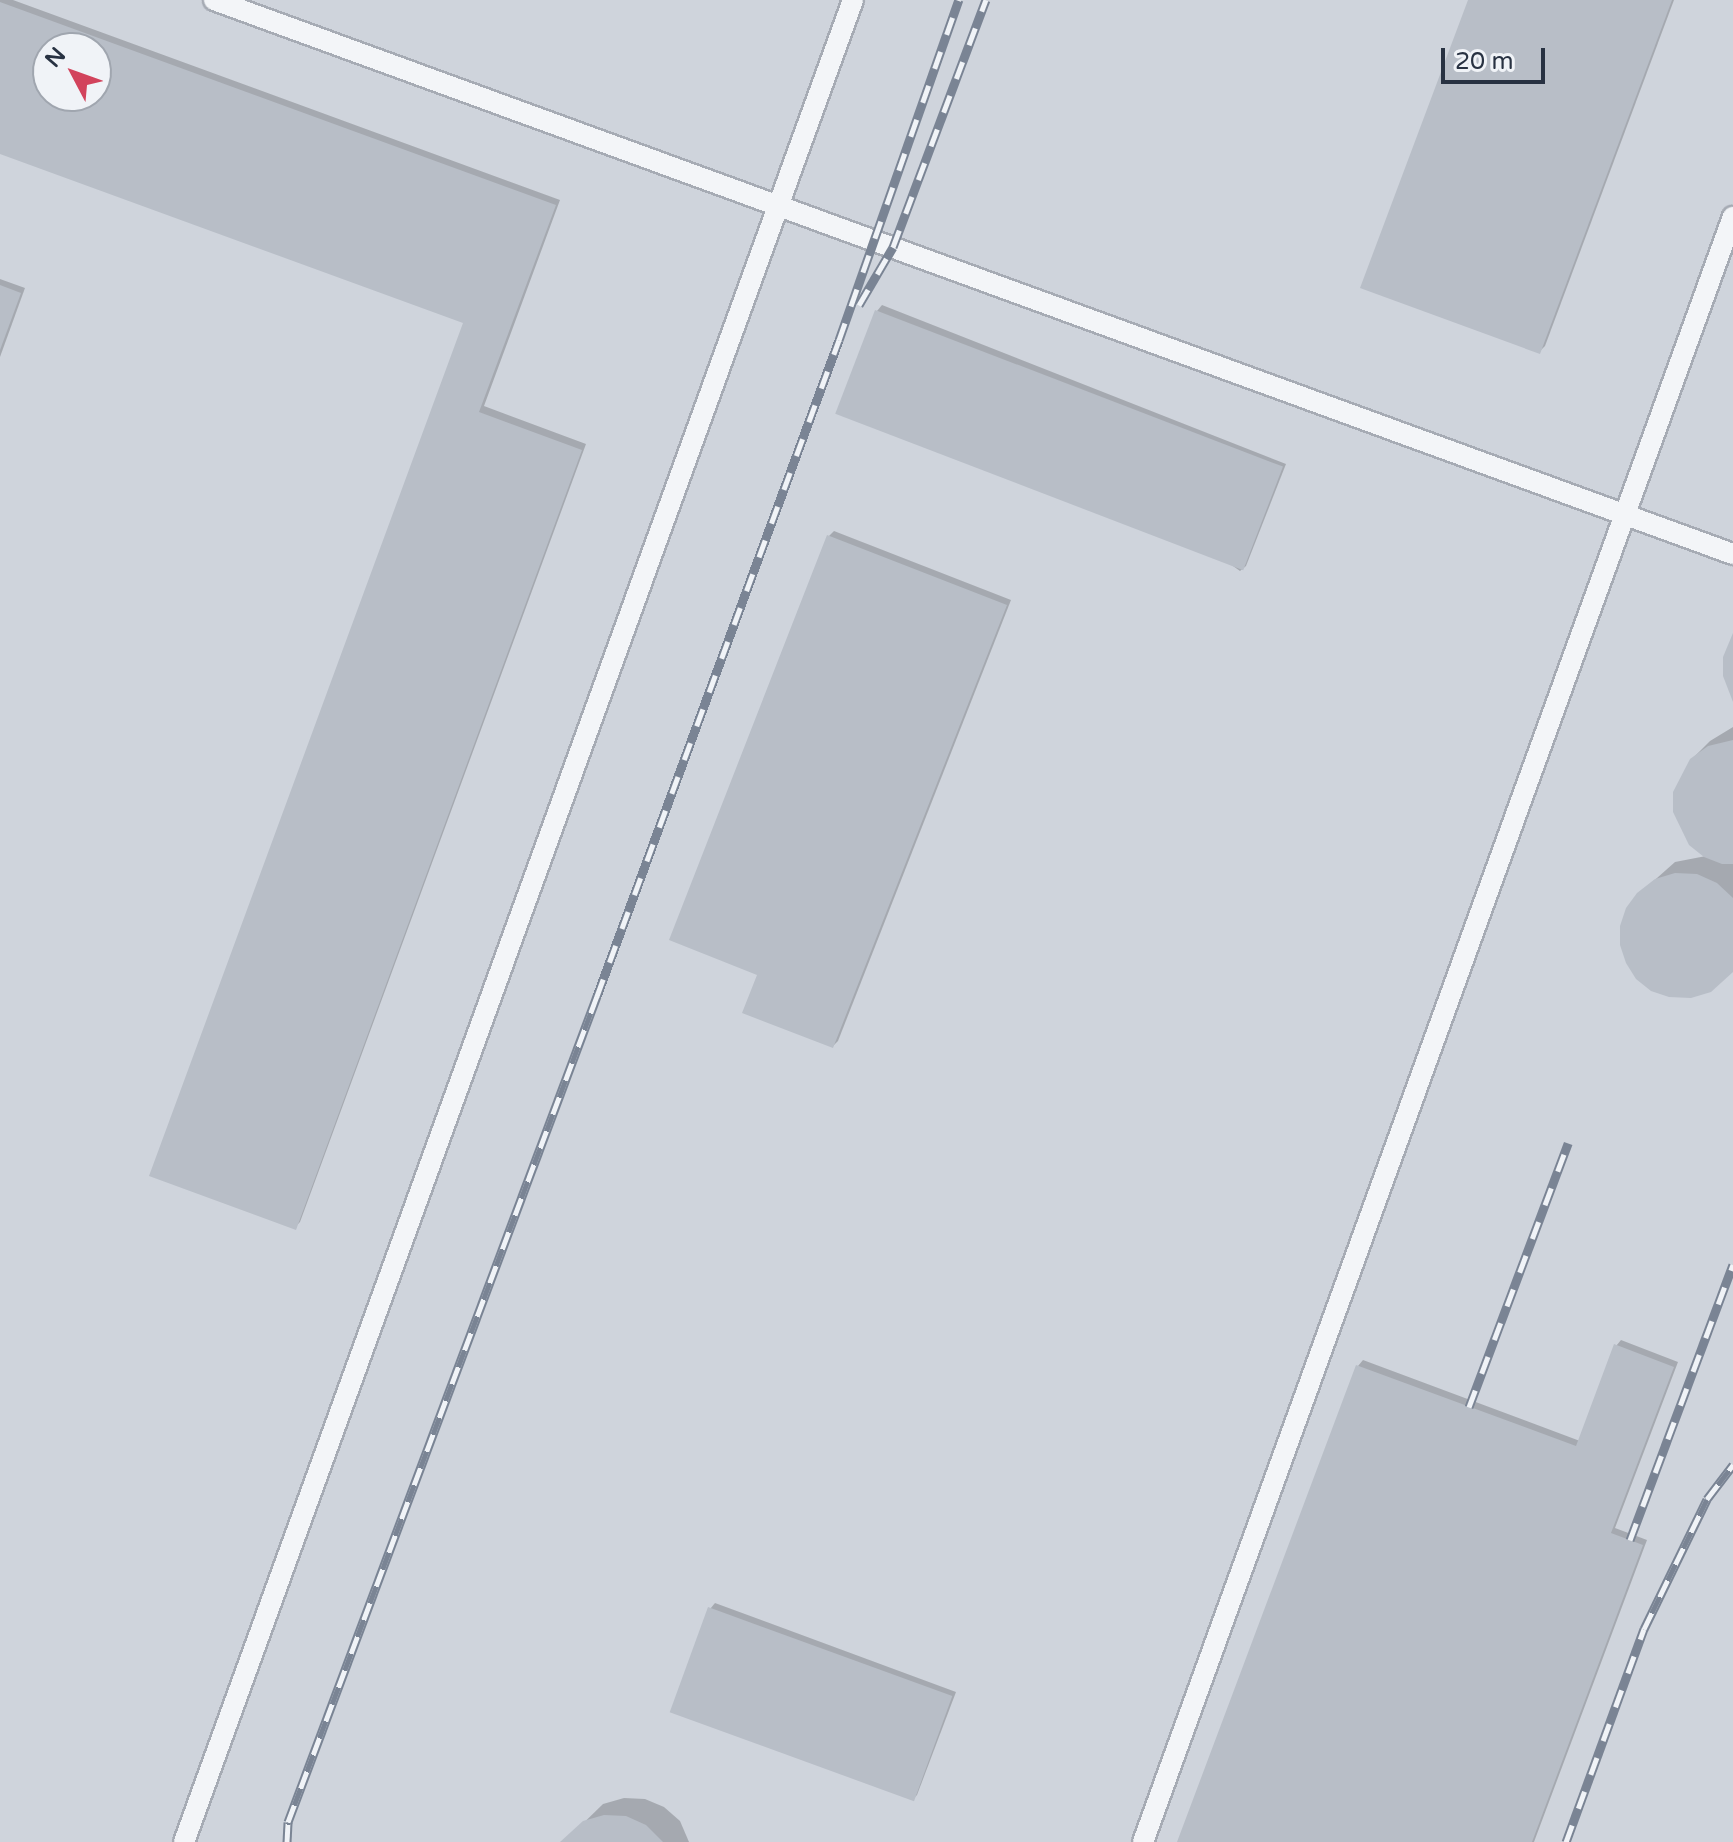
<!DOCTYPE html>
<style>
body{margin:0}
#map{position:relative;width:1733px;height:1842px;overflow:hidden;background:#e1e4ea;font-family:"Varela Round",sans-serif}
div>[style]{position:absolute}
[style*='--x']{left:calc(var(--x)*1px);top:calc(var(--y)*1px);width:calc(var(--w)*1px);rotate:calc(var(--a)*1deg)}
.built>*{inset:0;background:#cfd4dc}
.shadow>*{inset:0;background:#0003}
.building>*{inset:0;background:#b8bec7;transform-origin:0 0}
.roads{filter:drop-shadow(2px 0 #a6abb4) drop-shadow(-2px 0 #a6abb4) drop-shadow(0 2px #a6abb4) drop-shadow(0 -2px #a6abb4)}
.service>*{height:20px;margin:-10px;padding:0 10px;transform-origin:10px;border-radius:10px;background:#f3f5f8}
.rail>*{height:9px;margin-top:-4.5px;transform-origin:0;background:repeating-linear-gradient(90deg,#f0f3f7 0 18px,#7a8494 0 36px);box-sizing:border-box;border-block:2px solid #7a8494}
span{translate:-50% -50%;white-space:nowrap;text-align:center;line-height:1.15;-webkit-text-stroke:6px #f0f3f7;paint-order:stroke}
.north{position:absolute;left:32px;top:32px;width:80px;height:80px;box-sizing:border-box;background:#f0f3f7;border:2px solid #a0a6af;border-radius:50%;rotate:311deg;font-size:22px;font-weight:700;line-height:32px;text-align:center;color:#283242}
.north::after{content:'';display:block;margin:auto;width:28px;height:36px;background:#d2435c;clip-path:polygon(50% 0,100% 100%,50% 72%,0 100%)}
.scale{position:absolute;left:1441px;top:48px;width:104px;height:36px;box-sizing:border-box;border:4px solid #283242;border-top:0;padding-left:10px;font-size:24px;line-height:28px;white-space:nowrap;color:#283242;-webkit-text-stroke:6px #f0f3f7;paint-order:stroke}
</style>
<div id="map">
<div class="built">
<div style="clip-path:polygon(evenodd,0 0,1733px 0,1733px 1842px,0 1842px,0 0,48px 48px,96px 48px,96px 96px,48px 96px,48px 48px)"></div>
</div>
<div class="shadow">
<div style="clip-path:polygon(evenodd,0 0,13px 0,560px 200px,484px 406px,586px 444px,300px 1222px,295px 1227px,466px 322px,0 152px,0 0,48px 48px,96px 48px,96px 96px,48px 96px,48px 48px)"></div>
<div style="clip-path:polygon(1470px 0,1674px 0,1545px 346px,1539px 352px)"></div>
<div style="clip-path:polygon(0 279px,25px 288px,0 357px)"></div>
<div style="clip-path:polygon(882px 305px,1286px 464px,1246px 566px,1240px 571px,877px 311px)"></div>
<div style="clip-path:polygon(834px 531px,1011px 600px,838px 1041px,833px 1046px,760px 974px,829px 536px)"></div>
<div style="clip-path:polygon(1733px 727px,1733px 971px,1639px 894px,1675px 862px,1706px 856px,1691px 760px,1710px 741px)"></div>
<div style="clip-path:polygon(1621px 1340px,1678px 1362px,1615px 1528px,1647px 1540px,1534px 1842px,1179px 1842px,1358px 1366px,1363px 1360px,1580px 1441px,1616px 1346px)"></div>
<div style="clip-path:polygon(715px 1603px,956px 1692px,917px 1795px,912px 1800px,710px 1609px)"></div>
<div style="clip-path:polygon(624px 1798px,645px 1799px,664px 1807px,680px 1821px,689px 1842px,564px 1842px,603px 1804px)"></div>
</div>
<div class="building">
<div style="clip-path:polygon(1468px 0,1672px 0,1540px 354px,1360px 288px)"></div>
<div style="clip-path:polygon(evenodd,0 2px,556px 205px,479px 412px,582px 450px,296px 1230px,149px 1176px,463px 323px,0 154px,0 2px,48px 48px,96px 48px,96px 96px,48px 96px,48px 48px)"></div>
<div style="clip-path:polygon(0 285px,21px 293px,0 350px)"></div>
<div style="left:875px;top:310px;width:437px;height:111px;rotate:21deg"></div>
<div style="clip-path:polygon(827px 535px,1007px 605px,833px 1048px,742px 1013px,757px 975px,669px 940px)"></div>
<div style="clip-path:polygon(1733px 633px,1733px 702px,1723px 676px,1723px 657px)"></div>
<div style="clip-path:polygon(1733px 740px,1733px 864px,1722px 864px,1704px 857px,1689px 845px,1673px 812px,1673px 792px,1690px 759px,1708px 746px)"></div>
<div style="clip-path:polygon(1675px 873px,1697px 874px,1717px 883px,1733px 898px,1733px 972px,1711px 992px,1691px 998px,1669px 997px,1651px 991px,1636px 979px,1626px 963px,1620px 945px,1620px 926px,1626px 908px,1637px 893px,1655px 879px)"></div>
<div style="clip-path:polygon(1614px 1344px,1674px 1367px,1611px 1533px,1643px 1545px,1532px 1842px,1177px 1842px,1356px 1365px,1576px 1446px)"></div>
<div style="left:708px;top:1607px;width:260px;height:112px;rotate:20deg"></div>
<div style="clip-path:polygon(604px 1815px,626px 1816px,646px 1825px,663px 1842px,560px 1842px,583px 1821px)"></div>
</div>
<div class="roads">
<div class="service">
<div style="--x:214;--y:0;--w:1617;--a:20.04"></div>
<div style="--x:184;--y:1842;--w:1960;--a:-70.04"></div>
<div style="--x:1143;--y:1842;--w:1729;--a:-70.05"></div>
</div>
</div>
<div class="rail">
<div style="--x:859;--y:305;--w:67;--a:-59.6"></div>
<div style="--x:893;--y:247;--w:264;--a:-69.4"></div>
<div style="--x:1469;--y:1407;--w:282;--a:-69.4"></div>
<div style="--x:1630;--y:1540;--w:294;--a:-69.5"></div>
<div style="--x:287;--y:1842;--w:20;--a:-87"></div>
<div style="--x:288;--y:1822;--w:882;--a:-69.49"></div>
<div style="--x:597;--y:996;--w:699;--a:-69.75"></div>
<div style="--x:839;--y:340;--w:361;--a:-70.6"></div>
<div style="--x:1566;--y:1842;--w:227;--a:-69.9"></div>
<div style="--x:1644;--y:1629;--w:144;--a:-64.1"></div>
<div style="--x:1707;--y:1499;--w:43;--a:-52.6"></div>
</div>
<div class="north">N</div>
<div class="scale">20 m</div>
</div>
